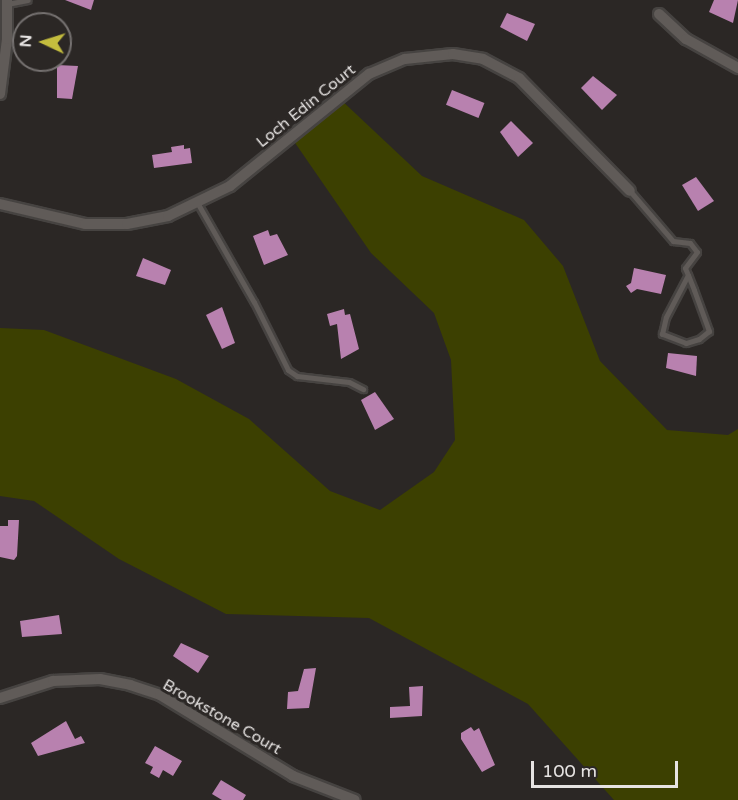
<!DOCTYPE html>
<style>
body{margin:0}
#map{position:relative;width:738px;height:800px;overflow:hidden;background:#2b2725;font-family:"Varela Round",sans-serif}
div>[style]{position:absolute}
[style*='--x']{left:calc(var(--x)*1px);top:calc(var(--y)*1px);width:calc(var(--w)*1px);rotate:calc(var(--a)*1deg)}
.green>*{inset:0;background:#3c4001}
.building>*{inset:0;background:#b881af;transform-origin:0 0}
.roads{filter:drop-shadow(2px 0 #464341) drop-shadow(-2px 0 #464341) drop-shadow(0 2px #464341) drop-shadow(0 -2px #464341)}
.service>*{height:5px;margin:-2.5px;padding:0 2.5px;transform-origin:2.5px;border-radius:2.5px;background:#605b58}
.minor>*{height:10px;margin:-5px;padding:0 5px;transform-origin:5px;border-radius:5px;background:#605b58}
span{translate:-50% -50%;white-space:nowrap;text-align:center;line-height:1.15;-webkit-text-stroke:6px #2b2725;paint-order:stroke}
.street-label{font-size:16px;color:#e6e3e2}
.north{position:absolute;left:12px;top:12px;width:60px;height:60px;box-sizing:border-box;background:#2b2725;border:2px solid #767271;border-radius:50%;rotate:274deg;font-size:16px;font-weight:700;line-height:24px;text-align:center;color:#e6e3e2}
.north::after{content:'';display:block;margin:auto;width:21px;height:27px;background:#c4bd3e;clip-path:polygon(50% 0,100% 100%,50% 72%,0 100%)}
.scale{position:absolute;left:531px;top:761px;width:147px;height:27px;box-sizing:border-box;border:3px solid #e6e3e2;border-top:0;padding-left:8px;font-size:18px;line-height:21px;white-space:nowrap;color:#e6e3e2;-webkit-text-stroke:4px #2b2725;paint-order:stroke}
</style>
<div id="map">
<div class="green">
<div style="clip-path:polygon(339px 98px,422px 176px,524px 220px,563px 266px,600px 361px,667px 430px,728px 435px,738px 429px,738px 800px,614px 800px,528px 704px,369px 618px,226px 614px,119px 559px,34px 501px,0 496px,0 328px,44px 330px,176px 379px,249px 419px,330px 491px,380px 510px,434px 472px,455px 440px,451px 360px,434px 313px,371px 253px,291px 137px)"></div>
</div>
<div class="building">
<div style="clip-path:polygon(65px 0,94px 0,91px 10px)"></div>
<div style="clip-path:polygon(714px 0,738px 0,733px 23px,709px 12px)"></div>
<div style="clip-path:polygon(507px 13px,535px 24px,527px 41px,500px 27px)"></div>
<div style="clip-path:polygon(57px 65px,78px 66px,72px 99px,57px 98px)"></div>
<div style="clip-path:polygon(593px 76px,617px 95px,602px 110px,581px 88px)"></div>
<div style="left:452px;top:90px;width:35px;height:16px;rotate:22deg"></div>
<div style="clip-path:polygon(511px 121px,533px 143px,518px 157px,500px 132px)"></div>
<div style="clip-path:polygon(184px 145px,184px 149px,190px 148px,192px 163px,154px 168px,152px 155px,172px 152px,171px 147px)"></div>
<div style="clip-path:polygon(696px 177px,714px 201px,698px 211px,682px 185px)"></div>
<div style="clip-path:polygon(268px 230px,270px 236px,277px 234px,288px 255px,264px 265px,253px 236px)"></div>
<div style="clip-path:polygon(143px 258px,171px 270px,165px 285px,136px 276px)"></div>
<div style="clip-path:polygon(634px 268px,666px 275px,661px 294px,637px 289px,631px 293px,626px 286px,631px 283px)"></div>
<div style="clip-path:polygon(222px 307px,235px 343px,222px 349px,206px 315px)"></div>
<div style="clip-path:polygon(344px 309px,345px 315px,350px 314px,359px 349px,341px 359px,337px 324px,330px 326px,327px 314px)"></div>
<div style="clip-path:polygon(668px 353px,697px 356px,696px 376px,666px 368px)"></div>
<div style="clip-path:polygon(375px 392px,394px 419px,375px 430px,361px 400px)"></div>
<div style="clip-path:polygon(8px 520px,19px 520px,17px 556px,14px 560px,0 557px,0 526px,8px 526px)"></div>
<div style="clip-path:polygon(59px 615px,62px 634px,22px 637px,20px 621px)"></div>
<div style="clip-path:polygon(181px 643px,209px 656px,198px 673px,173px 656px)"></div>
<div style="clip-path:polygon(316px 668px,309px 708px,287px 709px,288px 692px,298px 691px,304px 669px)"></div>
<div style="clip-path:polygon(423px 686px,422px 716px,390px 718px,390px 707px,410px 706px,409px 687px)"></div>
<div style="clip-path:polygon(66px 721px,75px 739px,81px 736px,85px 743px,38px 756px,31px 743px)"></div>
<div style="clip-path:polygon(471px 727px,474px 731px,479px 728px,495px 765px,482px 772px,461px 739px,461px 733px)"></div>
<div style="clip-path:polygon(155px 746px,182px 761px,173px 776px,163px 770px,159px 778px,150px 773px,153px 767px,145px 763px)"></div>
<div style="clip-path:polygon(221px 780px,246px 795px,243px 800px,222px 800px,212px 794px)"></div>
</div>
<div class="roads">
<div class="service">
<div style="--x:7;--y:4;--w:21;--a:-11"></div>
<div style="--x:630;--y:191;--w:66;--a:49.3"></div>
<div style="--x:673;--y:241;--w:17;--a:7"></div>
<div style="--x:690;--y:243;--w:11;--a:52"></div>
<div style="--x:697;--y:252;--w:20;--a:127"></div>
<div style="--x:685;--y:268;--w:8;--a:67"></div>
<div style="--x:688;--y:275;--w:16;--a:68"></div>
<div style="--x:694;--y:290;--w:44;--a:69.9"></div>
<div style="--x:709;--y:331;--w:13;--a:141"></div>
<div style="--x:699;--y:339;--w:14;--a:163"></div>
<div style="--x:686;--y:343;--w:26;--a:-159"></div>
<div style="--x:662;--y:334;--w:17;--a:-77"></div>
<div style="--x:666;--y:317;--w:47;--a:-62.4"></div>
<div style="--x:198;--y:204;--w:113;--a:60.3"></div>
<div style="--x:254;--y:302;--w:76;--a:63.4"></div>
<div style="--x:288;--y:370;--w:11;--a:34"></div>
<div style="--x:297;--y:376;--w:52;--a:6.6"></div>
<div style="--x:349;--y:382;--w:16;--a:27"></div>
</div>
<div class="minor">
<div style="--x:659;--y:14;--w:37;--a:43"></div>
<div style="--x:686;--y:39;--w:60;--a:29.1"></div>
<div style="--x:0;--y:94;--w:55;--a:-82.7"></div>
<div style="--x:7;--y:39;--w:39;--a:-90"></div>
<div style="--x:0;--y:204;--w:87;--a:13.2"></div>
<div style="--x:85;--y:224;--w:42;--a:0"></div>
<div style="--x:127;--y:224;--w:42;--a:-11"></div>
<div style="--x:168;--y:216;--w:69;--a:-25.8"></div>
<div style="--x:230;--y:186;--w:179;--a:-38.9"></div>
<div style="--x:369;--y:74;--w:39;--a:-23"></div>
<div style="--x:405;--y:59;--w:48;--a:-5.9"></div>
<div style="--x:453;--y:54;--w:30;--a:9"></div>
<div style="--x:483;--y:59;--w:41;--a:27.8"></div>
<div style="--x:519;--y:78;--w:158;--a:45.5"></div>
<div style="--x:0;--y:698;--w:56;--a:-17.8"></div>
<div style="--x:53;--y:681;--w:47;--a:-2.4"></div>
<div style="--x:100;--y:679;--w:31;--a:11"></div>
<div style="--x:130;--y:685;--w:32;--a:18"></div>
<div style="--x:160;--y:695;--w:156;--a:31.3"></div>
<div style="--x:293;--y:776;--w:66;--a:21.2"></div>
</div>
</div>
<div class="street-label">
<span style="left:306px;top:106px;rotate:-39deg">Loch Edin Court</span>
<span style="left:222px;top:717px;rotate:30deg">Brookstone Court</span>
</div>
<div class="north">N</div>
<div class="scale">100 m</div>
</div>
